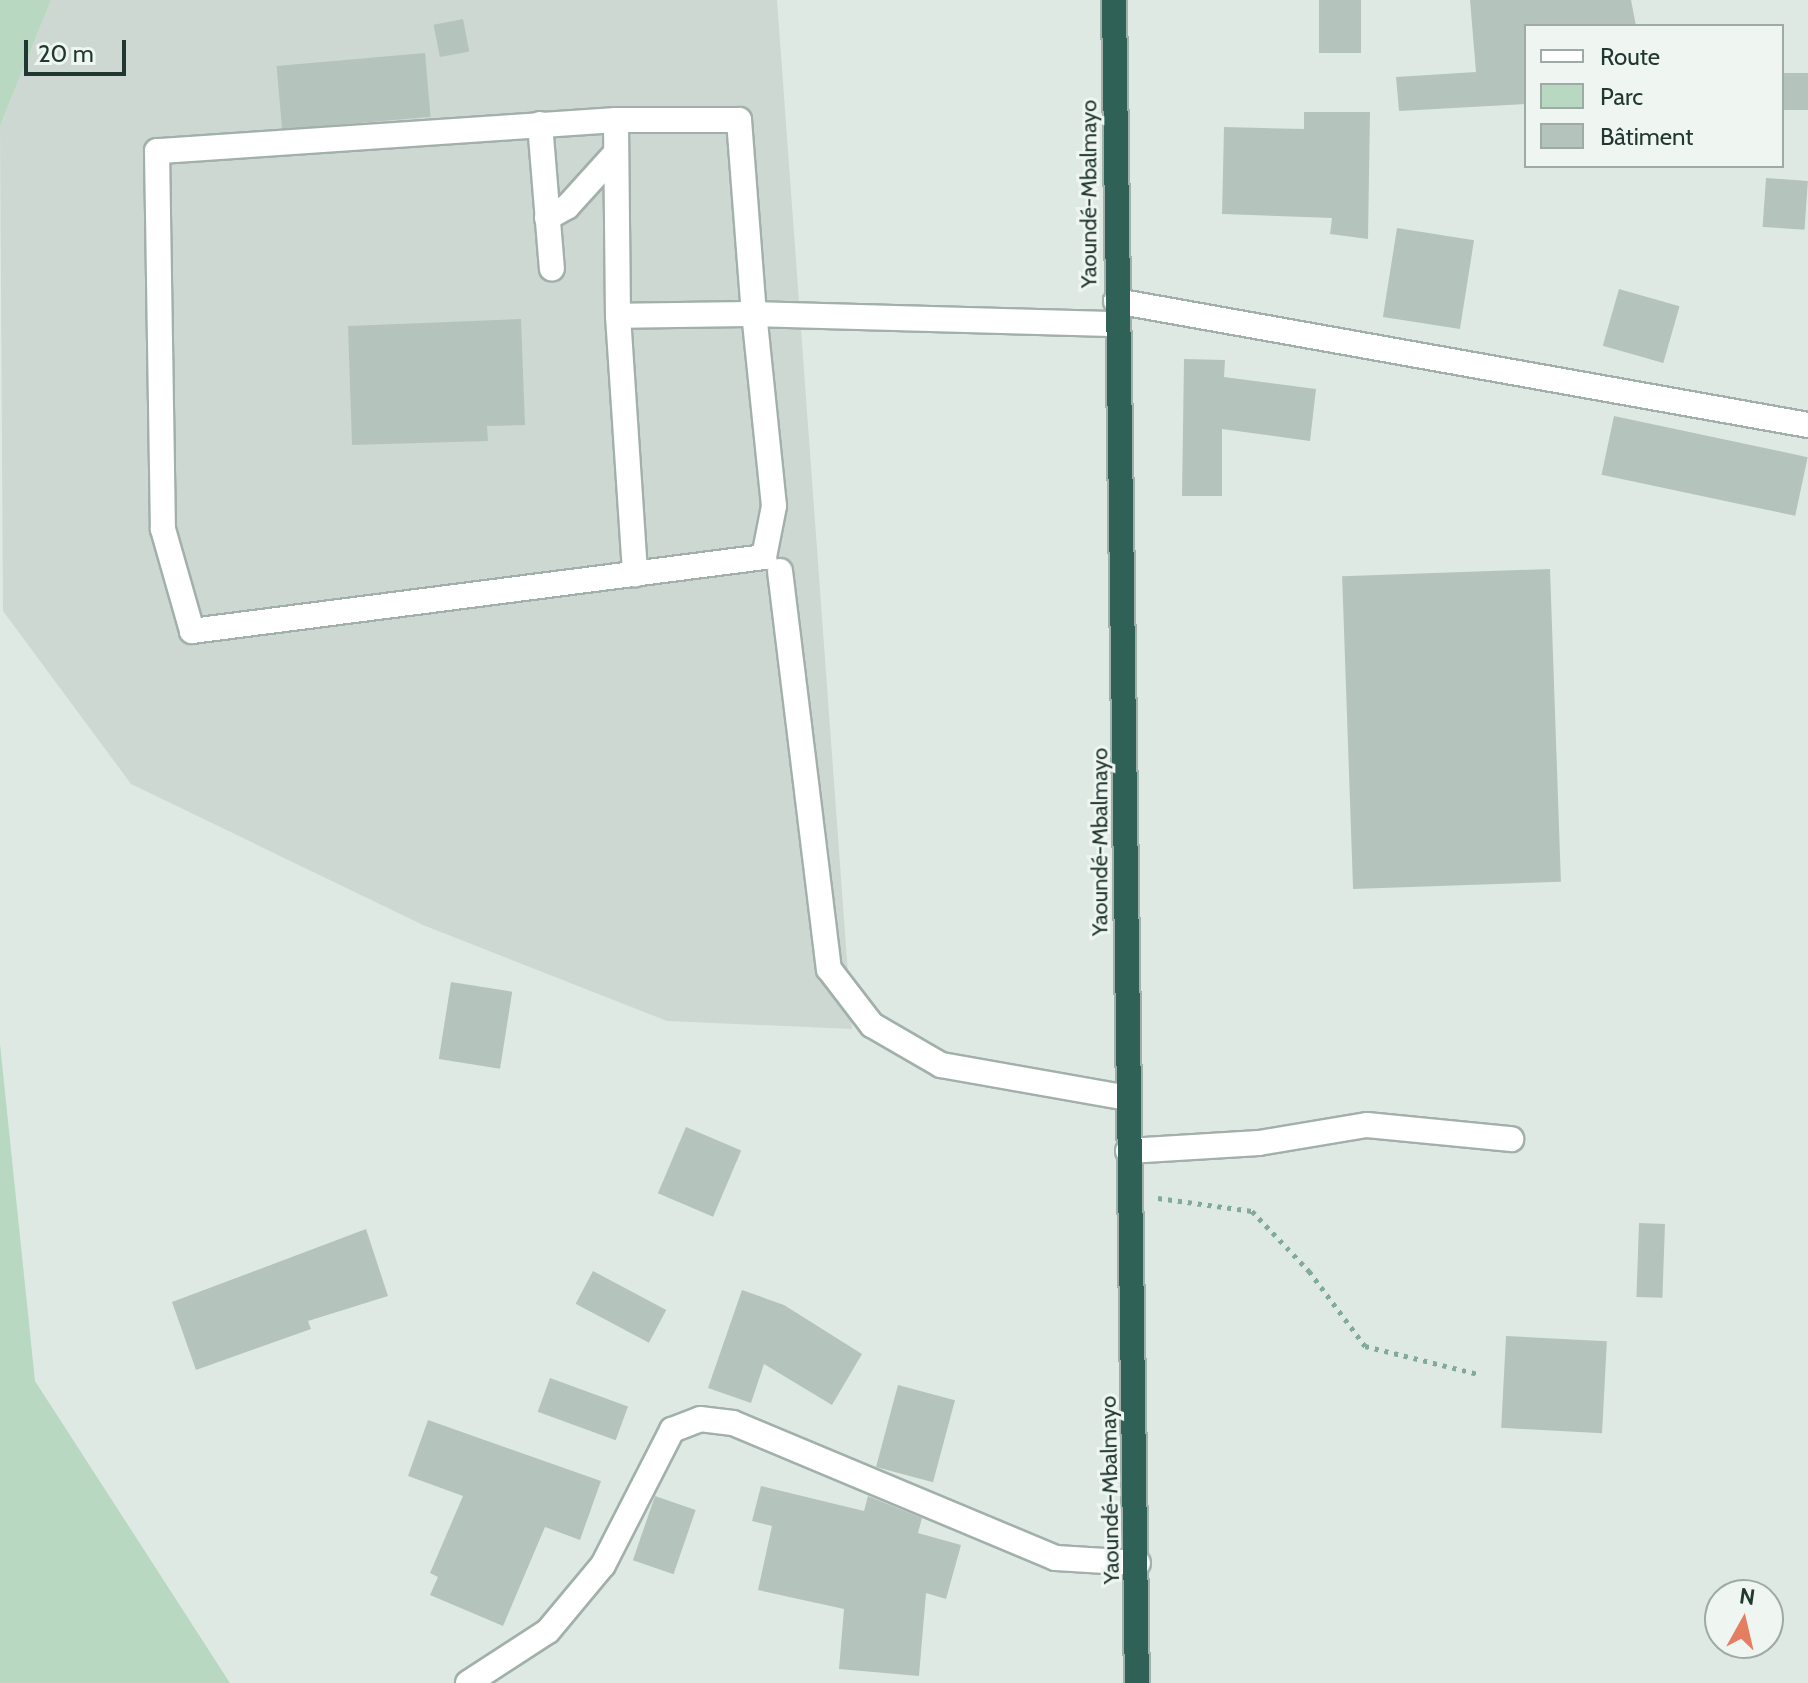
<!DOCTYPE html>
<meta charset="utf-8">
<style>
body{margin:0}
#map{position:relative;width:1808px;height:1683px;overflow:hidden;background:#dfe9e4;font-family:Cabin,sans-serif}
div>[style]{position:absolute}
[style*='--x']{left:calc(var(--x)*1px);top:calc(var(--y)*1px);width:calc(var(--w)*1px);rotate:calc(var(--a)*1deg)}
.built>*{inset:0;background:#cdd8d3}
.green>*{inset:0;background:#b9d8c1}
.building>*{inset:0;background:#b5c3bd;transform-origin:0 0}
.path>*{height:5px;margin-top:-2.5px;transform-origin:0;background:repeating-linear-gradient(90deg,#82aa9c 0 4px,transparent 0 10px)}
.roads{filter:drop-shadow(2px 0 #a2b0ab) drop-shadow(-2px 0 #a2b0ab) drop-shadow(0 2px #a2b0ab) drop-shadow(0 -2px #a2b0ab)}
.street>*{height:24px;margin:-12px;padding:0 12px;transform-origin:12px;border-radius:12px;background:#fff}
.highway>*{height:24px;margin:-12px;padding:0 12px;transform-origin:12px;border-radius:12px;background:#306156}
span{translate:-50% -50%;white-space:nowrap;text-align:center;line-height:1.15;-webkit-text-stroke:6px #eff6f2;paint-order:stroke}
.street-label{font-size:22px;color:#213731}
.legend{position:absolute;left:1524px;top:24px;width:260px;height:144px;box-sizing:border-box;background:#eff6f2;border:2px solid #9daaa5;margin:0;padding:10px 14px;list-style:none;font-size:24px;color:#213731}
.legend li{display:flex;align-items:center;gap:16px;height:40px}
.legend b{width:40px;border:2px solid #9daaa5}
.north{position:absolute;left:1704px;top:1579px;width:80px;height:80px;box-sizing:border-box;background:#eff6f2;border:2px solid #9daaa5;border-radius:50%;rotate:8deg;font-size:22px;font-weight:700;line-height:32px;text-align:center;color:#213731}
.north::after{content:'';display:block;margin:auto;width:28px;height:36px;background:#e57e60;clip-path:polygon(50% 0,100% 100%,50% 72%,0 100%)}
.scale{position:absolute;left:24px;top:40px;width:102px;height:36px;box-sizing:border-box;border:4px solid #213731;border-top:0;padding-left:10px;font-size:24px;line-height:28px;white-space:nowrap;color:#213731;-webkit-text-stroke:6px #eff6f2;paint-order:stroke}
</style>
<div id="map">
<div class="built">
<div style="clip-path:polygon(51px 0,777px 0,852px 1029px,667px 1021px,423px 925px,131px 784px,3px 611px,0 126px)"></div>
</div>
<div class="green">
<div style="clip-path:polygon(0 0,51px 0,0 126px)"></div>
<div style="clip-path:polygon(0 1044px,35px 1381px,230px 1683px,0 1683px)"></div>
</div>
<div class="building">
<div style="left:1319px;top:0;width:42px;height:53px"></div>
<div style="clip-path:polygon(1470px 0,1631px 0,1636px 26px,1526px 26px,1526px 104px,1399px 111px,1396px 77px,1476px 72px)"></div>
<div style="left:463px;top:19px;width:33px;height:30px;rotate:79deg"></div>
<div style="left:425px;top:53px;width:64px;height:149px;rotate:85deg"></div>
<div style="left:1808px;top:73px;width:37px;height:26px;rotate:90deg"></div>
<div style="clip-path:polygon(1304px 112px,1370px 112px,1368px 239px,1330px 234px,1332px 218px,1222px 214px,1224px 127px,1304px 129px)"></div>
<div style="left:1766px;top:178px;width:42px;height:49px;rotate:4deg"></div>
<div style="left:1397px;top:228px;width:78px;height:90px;rotate:9deg"></div>
<div style="left:1619px;top:289px;width:63px;height:59px;rotate:16deg"></div>
<div style="clip-path:polygon(521px 319px,525px 425px,487px 426px,488px 441px,352px 445px,348px 326px)"></div>
<div style="clip-path:polygon(1184px 359px,1225px 360px,1224px 377px,1316px 389px,1310px 441px,1222px 429px,1222px 496px,1182px 496px)"></div>
<div style="left:1614px;top:416px;width:198px;height:60px;rotate:12deg"></div>
<div style="left:1550px;top:569px;width:313px;height:208px;rotate:88deg"></div>
<div style="left:451px;top:982px;width:62px;height:78px;rotate:9deg"></div>
<div style="left:686px;top:1127px;width:60px;height:72px;rotate:23deg"></div>
<div style="left:1639px;top:1223px;width:26px;height:74px;rotate:2deg"></div>
<div style="clip-path:polygon(366px 1229px,388px 1296px,308px 1321px,311px 1329px,196px 1370px,172px 1302px)"></div>
<div style="left:593px;top:1271px;width:83px;height:37px;rotate:28deg"></div>
<div style="clip-path:polygon(742px 1290px,784px 1305px,862px 1354px,832px 1405px,764px 1364px,751px 1403px,708px 1388px)"></div>
<div style="left:1506px;top:1336px;width:101px;height:92px;rotate:3deg"></div>
<div style="left:550px;top:1378px;width:83px;height:36px;rotate:20deg"></div>
<div style="left:898px;top:1385px;width:59px;height:85px;rotate:15deg"></div>
<div style="clip-path:polygon(428px 1420px,601px 1481px,580px 1540px,545px 1527px,503px 1626px,430px 1595px,438px 1577px,430px 1573px,463px 1496px,408px 1476px)"></div>
<div style="clip-path:polygon(761px 1486px,864px 1511px,868px 1496px,922px 1518px,918px 1533px,961px 1545px,946px 1599px,926px 1593px,919px 1676px,839px 1669px,844px 1609px,758px 1590px,772px 1526px,752px 1521px)"></div>
<div style="left:655px;top:1496px;width:43px;height:68px;rotate:19deg"></div>
</div>
<div class="path">
<div style="--x:1158;--y:1198;--w:95;--a:7.9"></div>
<div style="--x:1252;--y:1211;--w:83;--a:46.5"></div>
<div style="--x:1309;--y:1271;--w:94;--a:53.3"></div>
<div style="--x:1365;--y:1346;--w:116;--a:13.9"></div>
</div>
<div class="roads">
<div class="street">
<div style="--x:616;--y:120;--w:460;--a:176.1"></div>
<div style="--x:157;--y:151;--w:378;--a:89.1"></div>
<div style="--x:163;--y:529;--w:106;--a:74.1"></div>
<div style="--x:192;--y:631;--w:577;--a:-7.37"></div>
<div style="--x:764;--y:557;--w:52;--a:-78.9"></div>
<div style="--x:774;--y:506;--w:193;--a:-95.9"></div>
<div style="--x:754;--y:314;--w:362;--a:1.6"></div>
<div style="--x:616;--y:120;--w:123;--a:0"></div>
<div style="--x:739;--y:120;--w:195;--a:85.6"></div>
<div style="--x:754;--y:314;--w:136;--a:179.2"></div>
<div style="--x:618;--y:316;--w:196;--a:-90.6"></div>
<div style="--x:540;--y:124;--w:145;--a:85.3"></div>
<div style="--x:547;--y:218;--w:23;--a:-29"></div>
<div style="--x:567;--y:207;--w:73;--a:-47.8"></div>
<div style="--x:1116;--y:301;--w:703;--a:10.16"></div>
<div style="--x:618;--y:316;--w:259;--a:86.2"></div>
<div style="--x:780;--y:571;--w:401;--a:83"></div>
<div style="--x:829;--y:969;--w:71;--a:52.5"></div>
<div style="--x:872;--y:1025;--w:80;--a:30.1"></div>
<div style="--x:941;--y:1065;--w:190;--a:10"></div>
<div style="--x:1128;--y:1151;--w:131;--a:-3.5"></div>
<div style="--x:1259;--y:1143;--w:109;--a:-9.5"></div>
<div style="--x:1367;--y:1125;--w:145;--a:5.6"></div>
<div style="--x:468;--y:1683;--w:95;--a:-33"></div>
<div style="--x:548;--y:1631;--w:86;--a:-50.2"></div>
<div style="--x:603;--y:1565;--w:152;--a:-62.9"></div>
<div style="--x:672;--y:1430;--w:30;--a:-21"></div>
<div style="--x:700;--y:1419;--w:33;--a:7"></div>
<div style="--x:733;--y:1423;--w:350;--a:22.7"></div>
<div style="--x:1056;--y:1558;--w:82;--a:3.5"></div>
</div>
<div class="highway">
<div style="--x:1114;--y:0;--w:1683;--a:89.22"></div>
</div>
</div>
<div class="street-label">
<span style="left:1089px;top:194px;rotate:-90deg">Yaoundé-Mbalmayo</span>
<span style="left:1100px;top:842px;rotate:-90deg">Yaoundé-Mbalmayo</span>
<span style="left:1110px;top:1490px;rotate:-91deg">Yaoundé-Mbalmayo</span>
</div>
<ul class="legend">
<li><b style="height:10px;background:#fff"></b>Route</li>
<li><b style="height:22px;background:#b9d8c1"></b>Parc</li>
<li><b style="height:22px;background:#b5c3bd"></b>Bâtiment</li>
</ul>
<div class="north">N</div>
<div class="scale">20 m</div>
</div>
